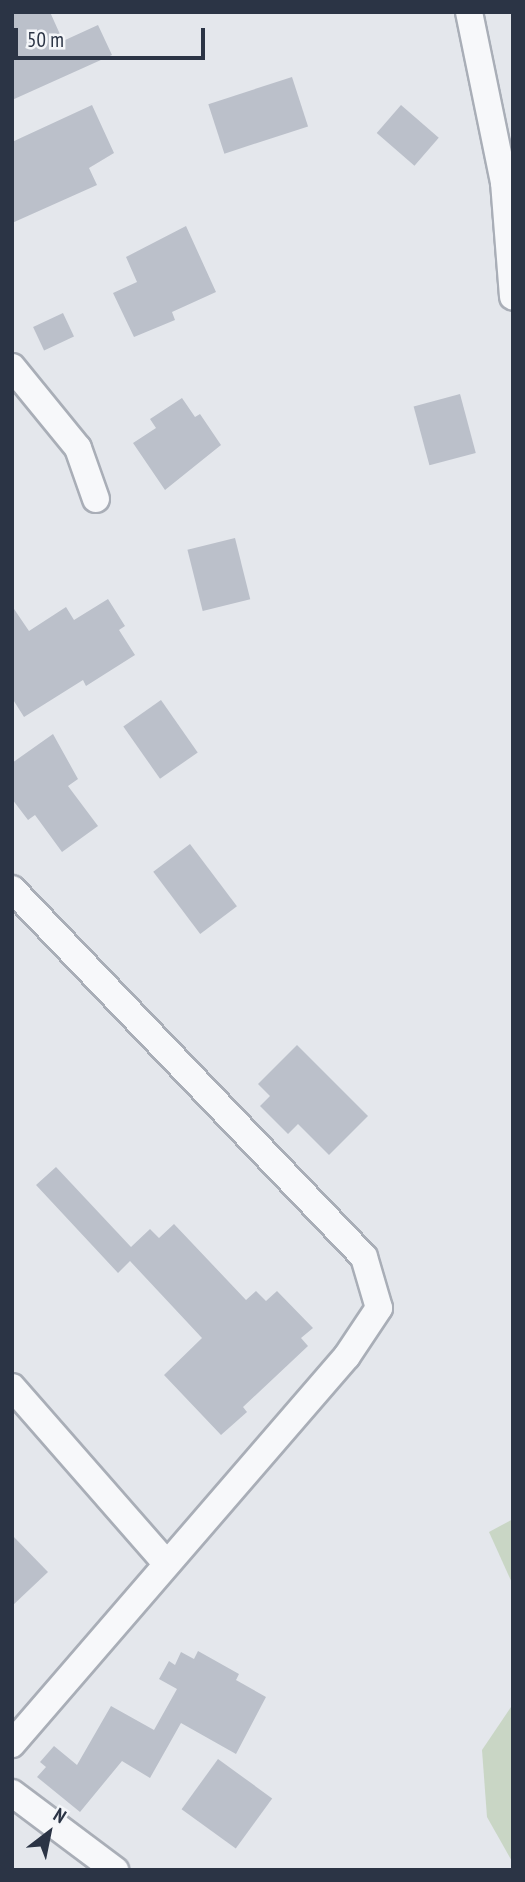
<!DOCTYPE html>
<style>
body{margin:0}
#map{position:relative;width:525px;height:1882px;overflow:hidden;background:#e4e7ec;font-family:"PT Sans Narrow",sans-serif}
div>[style]{position:absolute}
[style*='--x']{left:calc(var(--x)*1px);top:calc(var(--y)*1px);width:calc(var(--w)*1px);rotate:calc(var(--a)*1deg)}
.green>*{inset:0;background:#c9d6c5}
.building>*{inset:0;background:#bbc0ca;transform-origin:0 0}
.roads{filter:drop-shadow(2px 0 #a9aeb7) drop-shadow(-2px 0 #a9aeb7) drop-shadow(0 2px #a9aeb7) drop-shadow(0 -2px #a9aeb7)}
.minor>*{height:26px;margin:-13px;padding:0 13px;transform-origin:13px;border-radius:13px;background:#f7f8fa}
span{translate:-50% -50%;white-space:nowrap;text-align:center;line-height:1.15;-webkit-text-stroke:5px #f4f6f9;paint-order:stroke}
.frame{position:absolute;inset:0;border:14px solid #2b3445;pointer-events:none}
.north{position:absolute;left:14px;top:1798px;width:70px;height:70px;-webkit-text-stroke:5px #f4f6f9;paint-order:stroke;rotate:32deg;font-size:19px;font-weight:700;line-height:28px;text-align:center;color:#2b3445}
.north::after{content:'';display:block;margin:auto;width:24px;height:32px;background:#2b3445;clip-path:polygon(50% 0,100% 100%,50% 72%,0 100%)}
.scale{position:absolute;left:14px;top:28px;width:191px;height:32px;box-sizing:border-box;border:4px solid #2b3445;border-top:0;padding-left:9px;font-size:21px;line-height:24px;white-space:nowrap;color:#2b3445;-webkit-text-stroke:5px #f4f6f9;paint-order:stroke}
</style>
<div id="map">
<div class="green">
<div style="clip-path:polygon(513px 1519px,513px 1585px,489px 1532px)"></div>
<div style="clip-path:polygon(513px 1704px,513px 1863px,487px 1817px,482px 1750px)"></div>
</div>
<div class="building">
<div style="clip-path:polygon(12px 12px,50px 12px,63px 41px,98px 25px,112px 55px,12px 100px)"></div>
<div style="left:292px;top:77px;width:52px;height:88px;rotate:72deg"></div>
<div style="clip-path:polygon(92px 105px,114px 153px,89px 168px,97px 185px,12px 223px,12px 142px)"></div>
<div style="left:401px;top:105px;width:50px;height:37px;rotate:41deg"></div>
<div style="clip-path:polygon(186px 226px,216px 292px,172px 312px,175px 320px,134px 337px,113px 293px,137px 282px,126px 257px)"></div>
<div style="left:63px;top:313px;width:26px;height:33px;rotate:65deg"></div>
<div style="left:460px;top:394px;width:61px;height:48px;rotate:75deg"></div>
<div style="clip-path:polygon(182px 398px,195px 417px,200px 414px,221px 445px,165px 490px,133px 443px,156px 428px,150px 419px)"></div>
<div style="left:235px;top:538px;width:63px;height:49px;rotate:76deg"></div>
<div style="clip-path:polygon(108px 599px,125px 626px,119px 630px,135px 655px,86px 686px,83px 680px,24px 717px,12px 698px,12px 606px,29px 631px,66px 607px,74px 620px)"></div>
<div style="left:161px;top:700px;width:64px;height:46px;rotate:55deg"></div>
<div style="clip-path:polygon(53px 734px,78px 779px,68px 786px,98px 826px,62px 852px,35px 815px,28px 820px,12px 799px,12px 763px)"></div>
<div style="left:190px;top:844px;width:78px;height:46px;rotate:53deg"></div>
<div style="clip-path:polygon(297px 1045px,368px 1116px,329px 1155px,298px 1124px,288px 1134px,260px 1106px,270px 1096px,258px 1084px)"></div>
<div style="clip-path:polygon(56px 1167px,131px 1247px,150px 1229px,159px 1238px,174px 1224px,246px 1300px,256px 1291px,266px 1301px,277px 1291px,313px 1328px,301px 1338px,308px 1346px,243px 1407px,247px 1412px,221px 1435px,164px 1375px,202px 1338px,130px 1261px,118px 1273px,36px 1185px)"></div>
<div style="clip-path:polygon(12px 1535px,48px 1572px,12px 1606px)"></div>
<div style="clip-path:polygon(198px 1651px,239px 1674px,236px 1680px,266px 1697px,236px 1754px,181px 1723px,150px 1778px,122px 1761px,80px 1812px,37px 1777px,46px 1767px,40px 1762px,54px 1746px,77px 1765px,111px 1706px,154px 1730px,177px 1689px,159px 1679px,169px 1661px,175px 1665px,181px 1652px,194px 1659px)"></div>
<div style="left:218px;top:1759px;width:67px;height:62px;rotate:36deg"></div>
</div>
<div class="roads">
<div class="minor">
<div style="--x:469;--y:12;--w:174;--a:78.4"></div>
<div style="--x:504;--y:182;--w:9;--a:-6"></div>
<div style="--x:504;--y:182;--w:115;--a:85.5"></div>
<div style="--x:12;--y:367;--w:104;--a:50.8"></div>
<div style="--x:78;--y:448;--w:54;--a:70.6"></div>
<div style="--x:12;--y:889;--w:509;--a:46.27"></div>
<div style="--x:364;--y:1257;--w:53;--a:73.6"></div>
<div style="--x:379;--y:1308;--w:58;--a:123.7"></div>
<div style="--x:347;--y:1356;--w:513;--a:130.81"></div>
<div style="--x:12;--y:1387;--w:235;--a:48.8"></div>
<div style="--x:12;--y:1793;--w:129;--a:36.8"></div>
</div>
</div>
<div class="frame"></div>
<div class="north">N</div>
<div class="scale">50 m</div>
</div>
